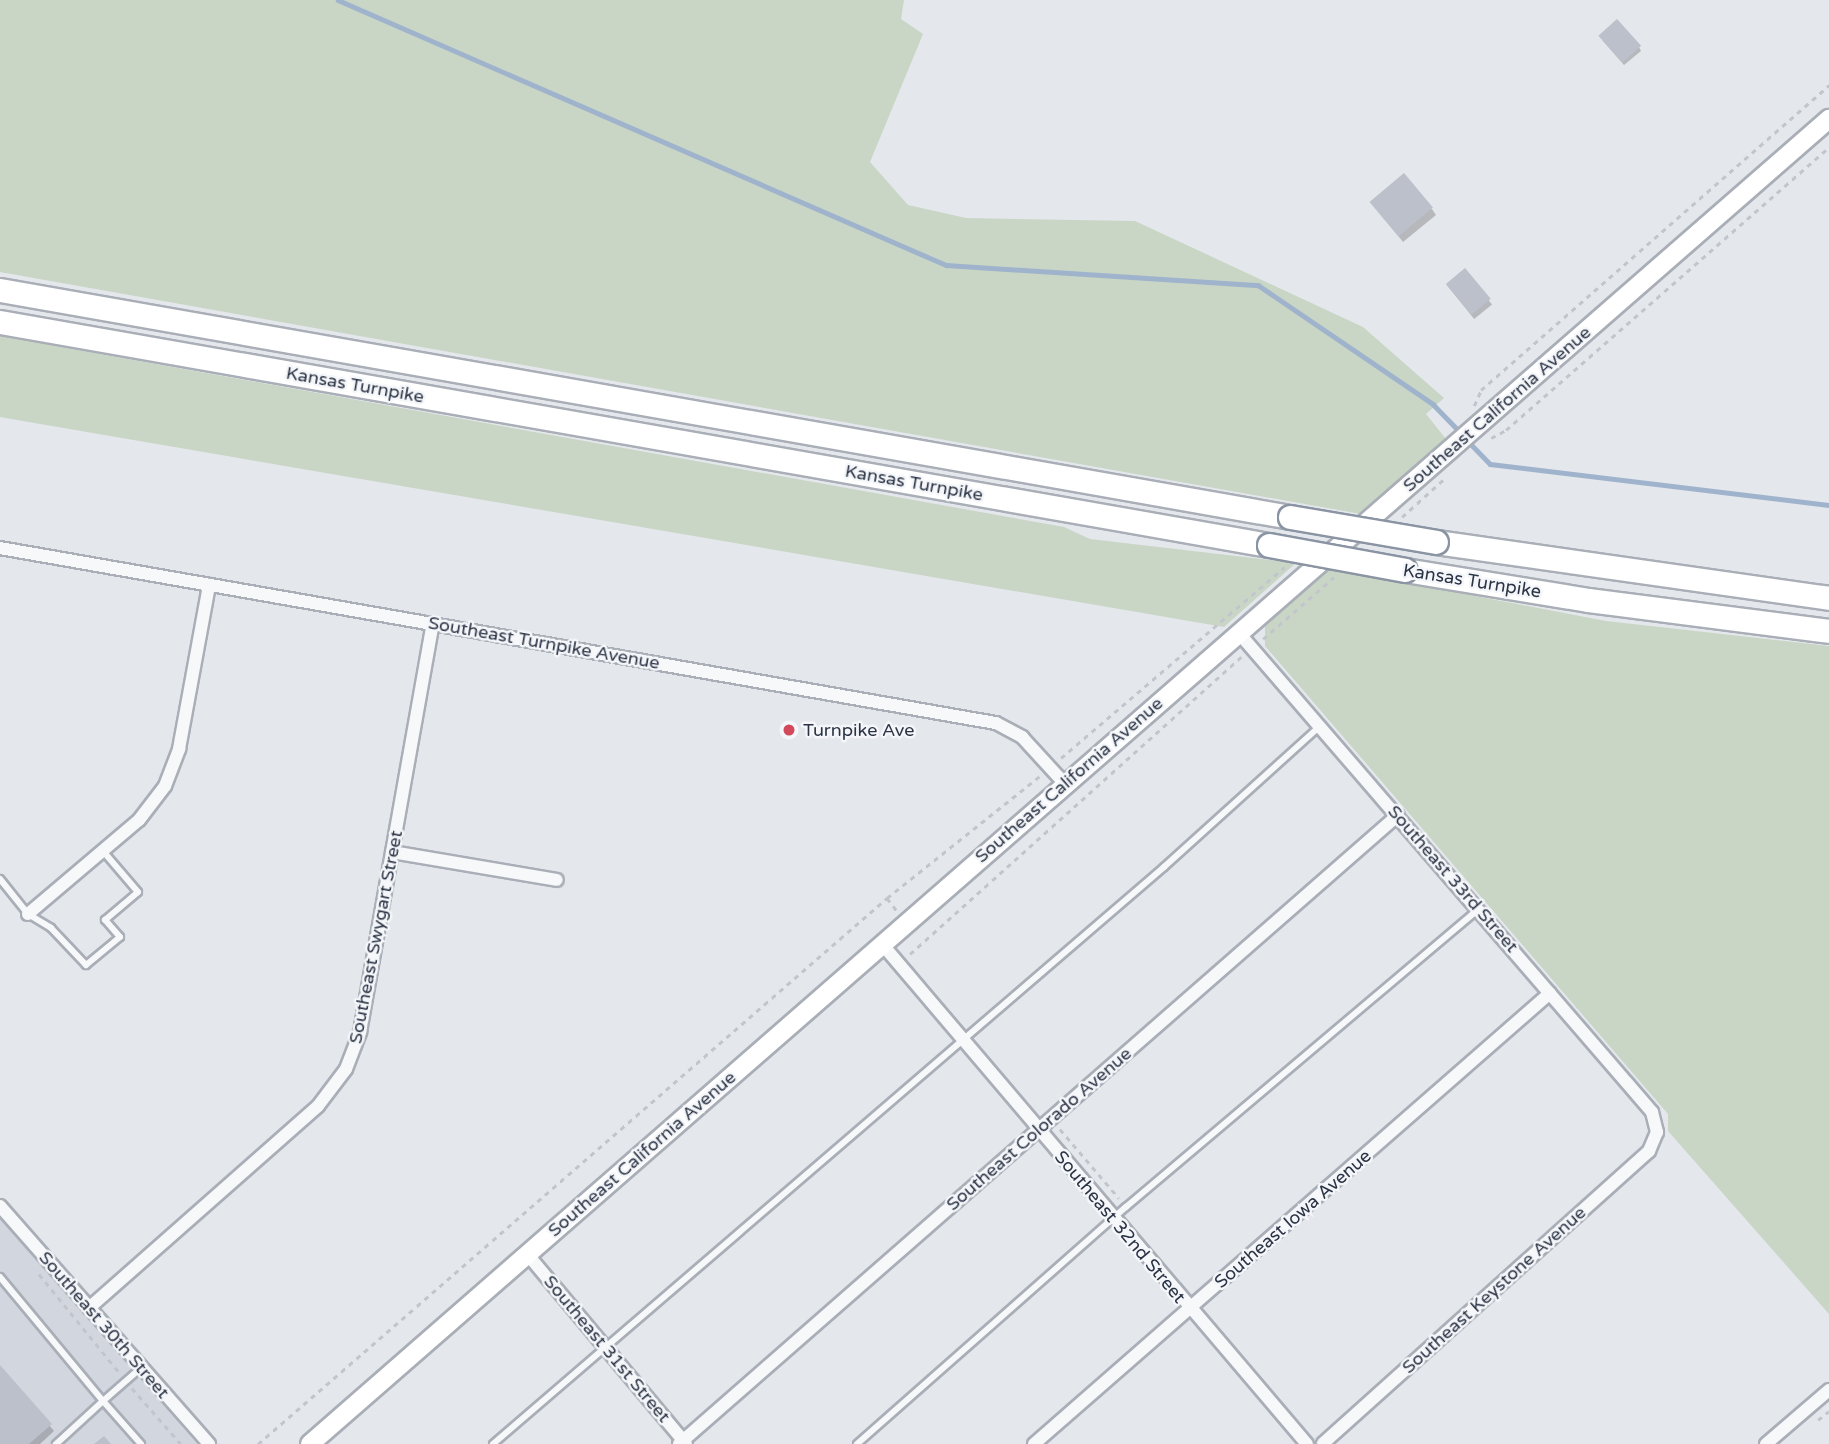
<!DOCTYPE html>
<style>
body{margin:0}
#map{position:relative;width:1829px;height:1444px;overflow:hidden;background:#e4e7ec;font-family:"Varela Round",sans-serif}
div>[style]{position:absolute}
[style*='--x']{left:calc(var(--x)*1px);top:calc(var(--y)*1px);width:calc(var(--w)*1px);rotate:calc(var(--a)*1deg)}
.built>*{inset:0;background:#d2d6de}
.green>*{inset:0;background:#c9d6c5}
.shadow>*{inset:0;background:#0003;transform-origin:0 0}
.stream>*{height:4.5px;margin:-2.25px;padding:0 2.25px;transform-origin:2.25px;border-radius:2.25px;background:#9fb4cc}
.building>*{inset:0;background:#bbc0ca;transform-origin:0 0}
.path>*{height:2.5px;margin-top:-1.25px;transform-origin:0;background:repeating-linear-gradient(90deg,#c2c5cb 0 5px,transparent 0 10px)}
.roads{filter:drop-shadow(2px 0 #a9aeb7) drop-shadow(-2px 0 #a9aeb7) drop-shadow(0 2px #a9aeb7) drop-shadow(0 -2px #a9aeb7)}
.lane>*{height:6px;margin:-3px;padding:0 3px;transform-origin:3px;border-radius:3px;background:#f7f8fa}
.street>*{height:12px;margin:-6px;padding:0 6px;transform-origin:6px;border-radius:6px;background:#f7f8fa}
.secondary>*{height:18px;margin:-9px;padding:0 9px;transform-origin:9px;border-radius:9px;background:#fff}
.highway>*{height:23px;margin:-11.5px;padding:0 11.5px;transform-origin:11.5px;border-radius:11.5px;background:#fff}
.bridges{filter:drop-shadow(2px 0 #8b94a3) drop-shadow(-2px 0 #8b94a3) drop-shadow(0 2px #8b94a3) drop-shadow(0 -2px #8b94a3)}
.highway-bridge>*{height:23px;margin:-11.5px;padding:0 11.5px;transform-origin:11.5px;border-radius:11.5px;background:#fff}
.dots>*{width:19px;height:19px;translate:-50% -50%;box-sizing:border-box;border:4px solid #f4f6f9;border-radius:50%}
span{translate:-50% -50%;white-space:nowrap;text-align:center;line-height:1.15;-webkit-text-stroke:5px #f4f6f9;paint-order:stroke}
.street-label{font-size:18px;color:#2b3445}
.poi-label{font-size:18px;color:#2b3445}
.left{translate:0 -50%;text-align:left}
</style>
<div id="map">
<div class="built">
<div style="clip-path:polygon(0 1218px,197px 1444px,0 1444px)"></div>
</div>
<div class="green">
<div style="clip-path:polygon(0 0,904px 0,901px 19px,923px 34px,870px 162px,908px 205px,966px 218px,1135px 221px,1363px 327px,1444px 398px,1426px 414px,1446px 439px,1361px 514px,0 272px)"></div>
<div style="clip-path:polygon(0 336px,1064px 527px,1090px 539px,1296px 563px,1224px 627px,17px 420px,0 417px)"></div>
<div style="clip-path:polygon(1329px 568px,1606px 621px,1829px 646px,1829px 1314px,1668px 1131px,1668px 1114px,1265px 646px,1265px 624px)"></div>
</div>
<div class="shadow">
<div style="clip-path:polygon(1602px 40px,1639px 47px,1641px 51px,1624px 65px)"></div>
<div style="clip-path:polygon(1372px 203px,1432px 209px,1436px 215px,1403px 242px)"></div>
<div style="left:1465px;top:271px;width:43px;height:23px;rotate:51deg"></div>
<div style="clip-path:polygon(0 1368px,54px 1431px,40px 1444px,0 1444px)"></div>
</div>
<div class="stream">
<div style="--x:338;--y:0;--w:663;--a:23.55"></div>
<div style="--x:946;--y:265;--w:313;--a:3.7"></div>
<div style="--x:1258;--y:285;--w:212;--a:34.2"></div>
<div style="--x:1433;--y:404;--w:40;--a:46"></div>
<div style="--x:1467;--y:440;--w:33;--a:46"></div>
<div style="--x:1490;--y:464;--w:341;--a:6.9"></div>
</div>
<div class="building">
<div style="left:1617px;top:19px;width:36px;height:25px;rotate:48deg"></div>
<div style="left:1404px;top:173px;width:45px;height:45px;rotate:50deg"></div>
<div style="left:1465px;top:268px;width:40px;height:25px;rotate:50deg"></div>
<div style="clip-path:polygon(0 1365px,52px 1424px,29px 1444px,0 1444px)"></div>
<div style="clip-path:polygon(104px 1436px,111px 1444px,94px 1444px)"></div>
</div>
<div class="path">
<div style="--x:1474;--y:406;--w:17;--a:-66"></div>
<div style="--x:1481;--y:390;--w:463;--a:-41.2"></div>
<div style="--x:1491;--y:438;--w:17;--a:-28"></div>
<div style="--x:1506;--y:430;--w:429;--a:-41.2"></div>
<div style="--x:1402;--y:517;--w:57;--a:-42.1"></div>
<div style="--x:1263;--y:639;--w:94;--a:-41.1"></div>
<div style="--x:1061;--y:758;--w:294;--a:-40.5"></div>
<div style="--x:887;--y:898;--w:16;--a:52"></div>
<div style="--x:910;--y:954;--w:445;--a:-41.9"></div>
<div style="--x:1060;--y:1129;--w:91;--a:49.5"></div>
<div style="--x:39;--y:1274;--w:127;--a:50.8"></div>
<div style="--x:132;--y:1388;--w:74;--a:48.8"></div>
<div style="--x:1818;--y:1420;--w:14;--a:-39"></div>
<div style="--x:258;--y:1444;--w:833;--a:-40.96"></div>
<div style="--x:887;--y:898;--w:196;--a:-38.6"></div>
</div>
<div class="roads">
<div class="lane">
<div style="--x:0;--y:879;--w:45;--a:51.3"></div>
<div style="--x:28;--y:914;--w:27;--a:31"></div>
<div style="--x:51;--y:928;--w:51;--a:46.6"></div>
<div style="--x:86;--y:965;--w:44;--a:-39.5"></div>
<div style="--x:120;--y:937;--w:23;--a:-131"></div>
<div style="--x:105;--y:920;--w:43;--a:-40.3"></div>
<div style="--x:138;--y:892;--w:54;--a:-130.5"></div>
<div style="--x:0;--y:1277;--w:161;--a:50.3"></div>
<div style="--x:103;--y:1401;--w:64;--a:137.5"></div>
<div style="--x:141;--y:1444;--w:57;--a:-131.5"></div>
<div style="--x:103;--y:1401;--w:52;--a:-41.1"></div>
<div style="--x:493;--y:1444;--w:885;--a:-40.69"></div>
<div style="--x:1164;--y:867;--w:212;--a:-42.1"></div>
<div style="--x:857;--y:1444;--w:359;--a:-41.4"></div>
<div style="--x:1126;--y:1207;--w:460;--a:-40.2"></div>
</div>
<div class="street">
<div style="--x:0;--y:548;--w:1011;--a:9.97"></div>
<div style="--x:996;--y:723;--w:30;--a:28"></div>
<div style="--x:1022;--y:737;--w:64;--a:47.5"></div>
<div style="--x:1238;--y:632;--w:634;--a:49.22"></div>
<div style="--x:1652;--y:1112;--w:21;--a:76"></div>
<div style="--x:1657;--y:1132;--w:21;--a:113"></div>
<div style="--x:1649;--y:1151;--w:438;--a:138.1"></div>
<div style="--x:392;--y:852;--w:167;--a:9.6"></div>
<div style="--x:28;--y:914;--w:145;--a:-40.3"></div>
<div style="--x:139;--y:820;--w:43;--a:-52.6"></div>
<div style="--x:165;--y:786;--w:40;--a:-69"></div>
<div style="--x:179;--y:749;--w:167;--a:-79.6"></div>
<div style="--x:882;--y:944;--w:656;--a:49.64"></div>
<div style="--x:0;--y:1206;--w:317;--a:48.7"></div>
<div style="--x:528;--y:1255;--w:246;--a:50.1"></div>
<div style="--x:89;--y:1308;--w:305;--a:-41.4"></div>
<div style="--x:318;--y:1106;--w:46;--a:-52.9"></div>
<div style="--x:346;--y:1069;--w:40;--a:-69"></div>
<div style="--x:360;--y:1032;--w:415;--a:-79.9"></div>
<div style="--x:679;--y:1444;--w:955;--a:-41.18"></div>
<div style="--x:1034;--y:1444;--w:685;--a:-41.15"></div>
<div style="--x:1766;--y:1444;--w:83;--a:-40.6"></div>
</div>
<div class="secondary">
<div style="--x:310;--y:1444;--w:2016;--a:-41.1"></div>
</div>
<div class="highway">
<div style="--x:0;--y:290;--w:1310;--a:9.98"></div>
<div style="--x:0;--y:322;--w:1288;--a:9.97"></div>
<div style="--x:1436;--y:542;--w:397;--a:8.1"></div>
<div style="--x:1405;--y:570;--w:185;--a:9.3"></div>
<div style="--x:1588;--y:600;--w:243;--a:7.3"></div>
</div>
</div>
<div class="bridges">
<div class="highway-bridge">
<div style="--x:1290;--y:517;--w:148;--a:9.7"></div>
<div style="--x:1269;--y:545;--w:138;--a:10.4"></div>
</div>
</div>
<div class="dots">
<div style="left:789px;top:730px;background:#d1495b"></div>
</div>
<div class="street-label">
<span style="left:355px;top:385px;rotate:10deg">Kansas Turnpike</span>
<span style="left:1497px;top:409px;rotate:-41deg">Southeast California Avenue</span>
<span style="left:914px;top:483px;rotate:10deg">Kansas Turnpike</span>
<span style="left:1472px;top:581px;rotate:9deg">Kansas Turnpike</span>
<span style="left:544px;top:643px;rotate:10deg">Southeast Turnpike Avenue</span>
<span style="left:1069px;top:780px;rotate:-41deg">Southeast California Avenue</span>
<span style="left:1453px;top:879px;rotate:49deg">Southeast 33rd Street</span>
<span style="left:376px;top:937px;rotate:-79deg">Southeast Swygart Street</span>
<span style="left:1039px;top:1129px;rotate:-41deg">Southeast Colorado Avenue</span>
<span style="left:642px;top:1154px;rotate:-41deg">Southeast California Avenue</span>
<span style="left:1293px;top:1219px;rotate:-41deg">Southeast Iowa Avenue</span>
<span style="left:1120px;top:1227px;rotate:50deg">Southeast 32nd Street</span>
<span style="left:1494px;top:1290px;rotate:-42deg">Southeast Keystone Avenue</span>
<span style="left:104px;top:1325px;rotate:49deg">Southeast 30th Street</span>
<span style="left:607px;top:1349px;rotate:50deg">Southeast 31st Street</span>
</div>
<div class="poi-label">
<span class="left" style="left:803px;top:730px">Turnpike Ave</span>
</div>
</div>
